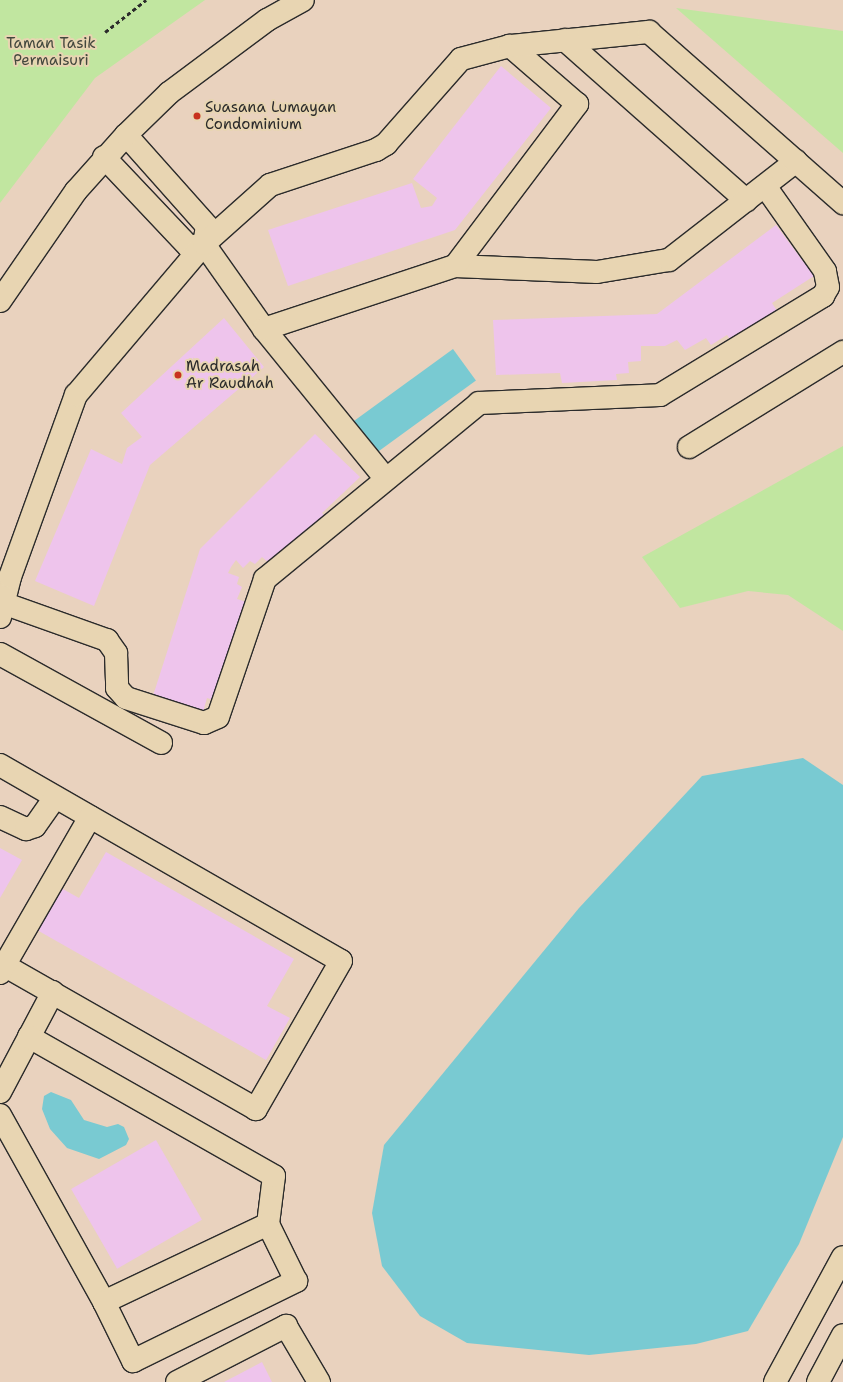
<!DOCTYPE html>
<style>
body{margin:0}
#map{position:relative;width:843px;height:1382px;overflow:hidden;background:#e9d2be;font-family:"Shantell Sans",sans-serif}
div>[style]{position:absolute}
[style*='--x']{left:calc(var(--x)*1px);top:calc(var(--y)*1px);width:calc(var(--w)*1px);rotate:calc(var(--a)*1deg)}
.green>*{inset:0;background:#c1e6a0}
.water>*{inset:0;background:#79cad2;transform-origin:0 0}
.building>*{inset:0;background:#eec4ec;transform-origin:0 0}
.path>*{height:2.5px;margin-top:-1.25px;transform-origin:0;background:repeating-linear-gradient(90deg,#2b2b2b 0 4px,transparent 0 7px)}
.roads{filter:drop-shadow(1px 0 #2b2b2b) drop-shadow(-1px 0 #2b2b2b) drop-shadow(0 1px #2b2b2b) drop-shadow(0 -1px #2b2b2b)}
.minor>*{height:22px;margin:-11px;padding:0 11px;transform-origin:11px;border-radius:11px;background:#e8d5b2}
.dots>*{width:11px;height:11px;translate:-50% -50%;box-sizing:border-box;border:2px solid #e8d5b2;border-radius:50%}
span{translate:-50% -50%;white-space:nowrap;text-align:center;line-height:1.15;-webkit-text-stroke:4px #e8d5b2;paint-order:stroke}
.park-label{font-size:15px;color:#42473d}
.poi-label{font-size:15px;color:#2b2b2b}
.left{translate:0 -50%;text-align:left}
</style>
<div id="map">
<div class="green">
<div style="clip-path:polygon(0 0,205px 0,95px 78px,0 203px)"></div>
<div style="clip-path:polygon(676px 8px,843px 31px,843px 153px)"></div>
<div style="clip-path:polygon(843px 446px,843px 631px,788px 595px,748px 591px,680px 608px,642px 557px)"></div>
</div>
<div class="water">
<div style="left:453px;top:349px;width:39px;height:125px;rotate:54deg"></div>
<div style="clip-path:polygon(803px 758px,843px 785px,843px 1137px,799px 1244px,748px 1331px,696px 1344px,589px 1355px,467px 1343px,420px 1316px,382px 1266px,372px 1213px,384px 1145px,579px 908px,702px 776px)"></div>
<div style="clip-path:polygon(51px 1092px,71px 1100px,84px 1120px,107px 1127px,118px 1124px,124px 1127px,129px 1139px,126px 1145px,99px 1159px,67px 1148px,50px 1129px,42px 1109px,44px 1096px)"></div>
</div>
<div class="building">
<div style="clip-path:polygon(501px 66px,551px 108px,455px 230px,288px 286px,268px 230px,412px 183px,421px 208px,432px 206px,437px 198px,413px 179px)"></div>
<div style="clip-path:polygon(776px 225px,814px 276px,772px 303px,777px 311px,732px 342px,727px 335px,711px 345px,706px 338px,685px 350px,677px 340px,665px 346px,641px 346px,641px 361px,628px 362px,629px 373px,616px 374px,617px 380px,562px 383px,560px 373px,496px 375px,493px 320px,657px 314px)"></div>
<div style="clip-path:polygon(224px 318px,264px 367px,150px 465px,94px 606px,35px 581px,91px 449px,122px 464px,127px 448px,142px 437px,121px 413px)"></div>
<div style="clip-path:polygon(315px 434px,360px 477px,322px 513px,328px 519px,287px 557px,281px 551px,270px 564px,262px 557px,255px 564px,250px 561px,243px 568px,236px 560px,231px 567px,228px 573px,239px 577px,237px 584px,242px 587px,237px 599px,246px 602px,239px 619px,247px 622px,216px 701px,207px 698px,201px 719px,151px 702px,200px 549px)"></div>
<div style="clip-path:polygon(0 848px,22px 860px,0 898px)"></div>
<div style="clip-path:polygon(106px 852px,294px 959px,267px 1006px,290px 1018px,266px 1060px,37px 930px,61px 888px,79px 898px)"></div>
<div style="left:156px;top:1140px;width:92px;height:98px;rotate:60deg"></div>
<div style="clip-path:polygon(262px 1362px,272px 1382px,224px 1382px)"></div>
</div>
<div class="path">
<div style="--x:105;--y:32;--w:52;--a:-38"></div>
</div>
<div class="roads">
<div class="minor">
<div style="--x:565;--y:40;--w:242;--a:41.5"></div>
<div style="--x:126;--y:135;--w:122;--a:48.3"></div>
<div style="--x:207;--y:226;--w:18;--a:99"></div>
<div style="--x:204;--y:244;--w:104;--a:54.8"></div>
<div style="--x:264;--y:329;--w:193;--a:50.9"></div>
<div style="--x:104;--y:157;--w:124;--a:46.6"></div>
<div style="--x:189;--y:247;--w:15;--a:-11"></div>
<div style="--x:455;--y:266;--w:142;--a:2.4"></div>
<div style="--x:597;--y:272;--w:73;--a:-9.5"></div>
<div style="--x:669;--y:260;--w:161;--a:-37.9"></div>
<div style="--x:0;--y:301;--w:134;--a:-55.4"></div>
<div style="--x:76;--y:191;--w:75;--a:-48.2"></div>
<div style="--x:126;--y:135;--w:60;--a:-44.3"></div>
<div style="--x:169;--y:93;--w:122;--a:-36.7"></div>
<div style="--x:267;--y:20;--w:41;--a:-29.1"></div>
<div style="--x:264;--y:329;--w:201;--a:-18.3"></div>
<div style="--x:455;--y:266;--w:203;--a:-53"></div>
<div style="--x:577;--y:104;--w:89;--a:-139.1"></div>
<div style="--x:689;--y:447;--w:181;--a:-31.7"></div>
<div style="--x:0;--y:602;--w:114;--a:19.6"></div>
<div style="--x:107;--y:640;--w:16;--a:55"></div>
<div style="--x:116;--y:653;--w:35;--a:88"></div>
<div style="--x:117;--y:688;--w:13;--a:48"></div>
<div style="--x:126;--y:698;--w:82;--a:17.8"></div>
<div style="--x:204;--y:723;--w:15;--a:-23"></div>
<div style="--x:218;--y:717;--w:146;--a:-71.2"></div>
<div style="--x:265;--y:579;--w:277;--a:-39.4"></div>
<div style="--x:479;--y:403;--w:181;--a:-2.5"></div>
<div style="--x:660;--y:395;--w:191;--a:-31.3"></div>
<div style="--x:823;--y:296;--w:10;--a:-61"></div>
<div style="--x:828;--y:287;--w:16;--a:-101"></div>
<div style="--x:825;--y:271;--w:104;--a:-125.2"></div>
<div style="--x:0;--y:617;--w:41;--a:-76"></div>
<div style="--x:10;--y:577;--w:194;--a:-70.1"></div>
<div style="--x:76;--y:395;--w:198;--a:-49.7"></div>
<div style="--x:204;--y:244;--w:89;--a:-41.8"></div>
<div style="--x:270;--y:185;--w:112;--a:-18.3"></div>
<div style="--x:376;--y:150;--w:12;--a:-31"></div>
<div style="--x:386;--y:144;--w:113;--a:-48.6"></div>
<div style="--x:461;--y:59;--w:51;--a:-14.9"></div>
<div style="--x:510;--y:46;--w:140;--a:-5.8"></div>
<div style="--x:649;--y:32;--w:259;--a:41.4"></div>
<div style="--x:0;--y:654;--w:184;--a:28.9"></div>
<div style="--x:0;--y:765;--w:393;--a:29.9"></div>
<div style="--x:341;--y:961;--w:171;--a:119.9"></div>
<div style="--x:256;--y:1109;--w:289;--a:-150.3"></div>
<div style="--x:0;--y:817;--w:29;--a:25"></div>
<div style="--x:26;--y:829;--w:9;--a:-18"></div>
<div style="--x:35;--y:826;--w:35;--a:-55"></div>
<div style="--x:0;--y:973;--w:180;--a:-60"></div>
<div style="--x:0;--y:1092;--w:113;--a:-62.1"></div>
<div style="--x:0;--y:1115;--w:214;--a:60.9"></div>
<div style="--x:104;--y:1302;--w:182;--a:-25.4"></div>
<div style="--x:268;--y:1224;--w:48;--a:-82.9"></div>
<div style="--x:274;--y:1176;--w:282;--a:-150.4"></div>
<div style="--x:104;--y:1302;--w:66;--a:63.8"></div>
<div style="--x:133;--y:1361;--w:182;--a:-26.1"></div>
<div style="--x:296;--y:1281;--w:64;--a:-116.2"></div>
<div style="--x:177;--y:1382;--w:123;--a:-27.2"></div>
<div style="--x:286;--y:1326;--w:65;--a:59.5"></div>
<div style="--x:775;--y:1382;--w:142;--a:-61.5"></div>
<div style="--x:818;--y:1382;--w:53;--a:-62"></div>
</div>
</div>
<div class="dots">
<div style="left:197px;top:116px;background:#c8321e"></div>
<div style="left:178px;top:375px;background:#c8321e"></div>
</div>
<div class="park-label">
<span style="left:51px;top:52px">Taman Tasik<br>Permaisuri</span>
</div>
<div class="poi-label">
<span class="left" style="left:205px;top:116px">Suasana Lumayan<br>Condominium</span>
<span class="left" style="left:186px;top:375px">Madrasah<br>Ar Raudhah</span>
</div>
</div>
